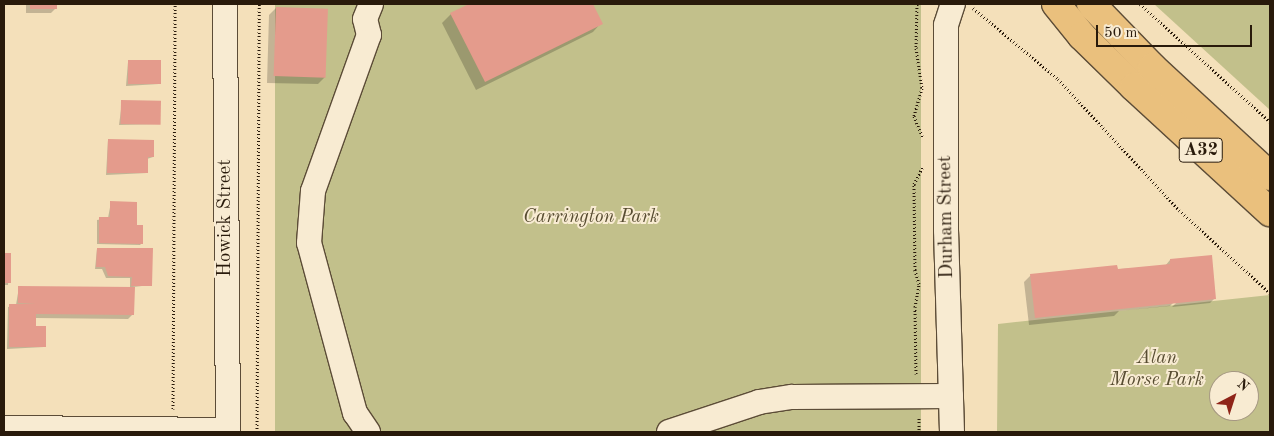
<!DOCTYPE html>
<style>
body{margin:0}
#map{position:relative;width:1274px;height:436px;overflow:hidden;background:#f4e0ba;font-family:"Old Standard TT",serif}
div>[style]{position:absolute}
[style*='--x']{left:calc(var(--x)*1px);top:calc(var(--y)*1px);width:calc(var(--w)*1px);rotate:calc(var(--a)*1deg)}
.green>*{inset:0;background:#c2c08b;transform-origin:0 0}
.shadow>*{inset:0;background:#0003}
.building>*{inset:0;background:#e49b8c;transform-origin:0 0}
.path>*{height:3px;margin-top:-1.5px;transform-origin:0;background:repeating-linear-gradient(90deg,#291a0b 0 1px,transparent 0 3.5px)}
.roads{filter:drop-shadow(1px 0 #5c4c37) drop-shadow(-1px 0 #5c4c37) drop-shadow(0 1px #5c4c37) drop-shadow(0 -1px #5c4c37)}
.minor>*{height:24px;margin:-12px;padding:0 12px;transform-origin:12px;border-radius:12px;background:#f8ebd2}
.highway>*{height:28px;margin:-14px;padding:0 14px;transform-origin:14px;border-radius:14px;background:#eac07d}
span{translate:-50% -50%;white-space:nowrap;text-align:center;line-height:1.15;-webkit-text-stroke:4px #f8ebd2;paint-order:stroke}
.shield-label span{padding:1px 4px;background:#f8ebd2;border:1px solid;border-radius:4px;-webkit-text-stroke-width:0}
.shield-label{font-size:18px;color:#291a0b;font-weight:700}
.street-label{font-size:19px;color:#291a0b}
.park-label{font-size:19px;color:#574c31;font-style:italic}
.frame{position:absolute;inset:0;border:5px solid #291a0b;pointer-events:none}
.north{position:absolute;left:1209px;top:371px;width:50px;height:50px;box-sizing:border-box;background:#f8ebd2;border:1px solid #a59782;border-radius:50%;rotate:40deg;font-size:14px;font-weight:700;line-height:20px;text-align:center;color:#291a0b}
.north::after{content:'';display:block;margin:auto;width:18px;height:22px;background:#8f2418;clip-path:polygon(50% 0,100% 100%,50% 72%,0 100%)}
.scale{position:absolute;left:1096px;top:25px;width:156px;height:22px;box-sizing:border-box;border:2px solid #291a0b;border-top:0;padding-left:6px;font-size:15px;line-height:18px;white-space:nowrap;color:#291a0b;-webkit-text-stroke:4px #f8ebd2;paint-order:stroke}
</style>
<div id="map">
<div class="green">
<div style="left:275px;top:4px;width:646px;height:428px"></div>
<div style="clip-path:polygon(1154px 4px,1270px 4px,1270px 110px)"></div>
<div style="clip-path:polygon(evenodd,1270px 295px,1270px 432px,997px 432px,998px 324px,1270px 295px,1219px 381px,1249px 381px,1249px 411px,1219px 411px,1219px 381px)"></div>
</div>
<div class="shadow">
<div style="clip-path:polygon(26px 4px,56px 4px,56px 8px,51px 13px,26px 13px)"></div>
<div style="clip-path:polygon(472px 4px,592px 4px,601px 23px,593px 32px,476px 90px,442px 23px,451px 14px)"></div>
<div style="clip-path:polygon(276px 8px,325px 77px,318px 84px,267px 83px,269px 15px)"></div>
<div style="clip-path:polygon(128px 62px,159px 84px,126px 86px)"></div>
<div style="clip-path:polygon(122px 102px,160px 124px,119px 125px)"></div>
<div style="clip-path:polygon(108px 140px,153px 157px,147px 159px,147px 173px,106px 175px)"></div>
<div style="clip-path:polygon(111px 202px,142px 243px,140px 245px,97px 244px,97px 220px,108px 218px)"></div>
<div style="clip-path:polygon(97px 249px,151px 285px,133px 287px,133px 314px,128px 319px,35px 318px,35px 327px,44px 347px,7px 349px,8px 307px,16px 305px,19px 287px,130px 289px,130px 278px,106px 278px,102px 269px,95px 269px)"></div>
<div style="clip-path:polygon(4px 254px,10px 254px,8px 285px,4px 285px)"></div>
<div style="clip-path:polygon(1170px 260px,1215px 298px,1210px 303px,1172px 307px,1177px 302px,1174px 302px,1170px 306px,1119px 311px,1114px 316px,1029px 325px,1024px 282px,1031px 275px,1165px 266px)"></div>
</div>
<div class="building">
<div style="left:30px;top:4px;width:27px;height:5px"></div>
<div style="clip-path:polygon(469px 4px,593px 4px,603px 24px,485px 82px,450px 13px)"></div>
<div style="left:276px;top:7px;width:52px;height:69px;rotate:2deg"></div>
<div style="left:128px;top:60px;width:33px;height:24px"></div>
<div style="left:121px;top:100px;width:40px;height:24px;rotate:1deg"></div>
<div style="clip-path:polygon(108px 139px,154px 140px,154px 157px,148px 157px,148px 173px,107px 173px)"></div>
<div style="clip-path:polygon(110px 201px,137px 202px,137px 225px,143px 225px,143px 244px,99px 243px,99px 217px,110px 217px)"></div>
<div style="clip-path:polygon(97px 248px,153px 248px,152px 286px,131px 286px,132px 277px,108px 276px,105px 267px,96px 267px)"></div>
<div style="left:4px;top:253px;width:7px;height:30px"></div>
<div style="clip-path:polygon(1212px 255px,1216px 299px,1035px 318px,1030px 274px,1117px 265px,1118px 269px,1170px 264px,1170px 259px)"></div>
<div style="clip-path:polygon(18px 286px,135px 287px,134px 315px,36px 314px,36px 326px,46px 326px,46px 347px,9px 347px,9px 304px,36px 304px,18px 303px)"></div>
</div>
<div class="path">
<div style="--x:917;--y:4;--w:44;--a:91.3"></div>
<div style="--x:916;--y:48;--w:40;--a:81.5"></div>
<div style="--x:922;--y:88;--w:29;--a:106"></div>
<div style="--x:914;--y:116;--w:24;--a:68"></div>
<div style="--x:1140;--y:4;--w:176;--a:42.2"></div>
<div style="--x:973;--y:8;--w:111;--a:39.9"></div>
<div style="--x:1058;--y:79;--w:178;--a:47.3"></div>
<div style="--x:1179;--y:210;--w:123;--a:42.4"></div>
<div style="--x:916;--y:374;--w:67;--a:-90.9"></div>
<div style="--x:915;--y:307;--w:23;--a:-80"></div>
<div style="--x:919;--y:284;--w:15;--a:-106"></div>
<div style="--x:915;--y:270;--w:86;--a:-90.7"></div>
<div style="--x:914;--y:184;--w:20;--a:-63"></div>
<div style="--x:173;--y:409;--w:405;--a:-89.7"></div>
<div style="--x:919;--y:418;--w:14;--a:90"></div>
<div style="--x:257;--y:432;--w:428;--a:-89.7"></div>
</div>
<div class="roads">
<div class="minor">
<div style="--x:225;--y:4;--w:428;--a:89.6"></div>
<div style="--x:4;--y:428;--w:224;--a:0.5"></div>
<div style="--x:368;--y:432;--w:23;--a:-124"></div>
<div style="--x:355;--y:413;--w:176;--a:-105.1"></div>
<div style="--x:309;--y:243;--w:52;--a:-85.6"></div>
<div style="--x:313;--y:191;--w:166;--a:-70.3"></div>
<div style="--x:369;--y:35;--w:16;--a:-104"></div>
<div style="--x:365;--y:19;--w:16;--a:-68"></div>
<div style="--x:669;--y:432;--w:95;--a:-18.4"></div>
<div style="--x:759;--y:402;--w:33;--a:-9"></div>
<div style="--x:792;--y:397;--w:159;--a:-0.4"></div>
<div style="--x:952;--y:432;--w:202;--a:-91.7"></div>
<div style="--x:946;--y:230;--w:205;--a:-90"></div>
<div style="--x:946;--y:25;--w:22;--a:-72"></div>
</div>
<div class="highway">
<div style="--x:1056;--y:4;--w:41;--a:50.9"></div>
<div style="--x:1082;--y:36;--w:73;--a:44.4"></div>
<div style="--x:1134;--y:87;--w:185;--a:42.6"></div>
<div style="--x:1091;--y:4;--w:88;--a:45.9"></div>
<div style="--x:1152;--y:67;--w:161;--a:42.7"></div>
</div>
</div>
<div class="shield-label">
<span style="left:1201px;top:150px">A32</span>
</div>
<div class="street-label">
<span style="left:947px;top:217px;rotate:-91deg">Durham Street</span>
<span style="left:226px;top:218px;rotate:-90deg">Howick Street</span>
</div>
<div class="park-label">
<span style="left:591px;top:218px">Carrington Park</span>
<span style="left:1157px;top:370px">Alan<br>Morse Park</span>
</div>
<div class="frame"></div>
<div class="north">N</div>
<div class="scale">50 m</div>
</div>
